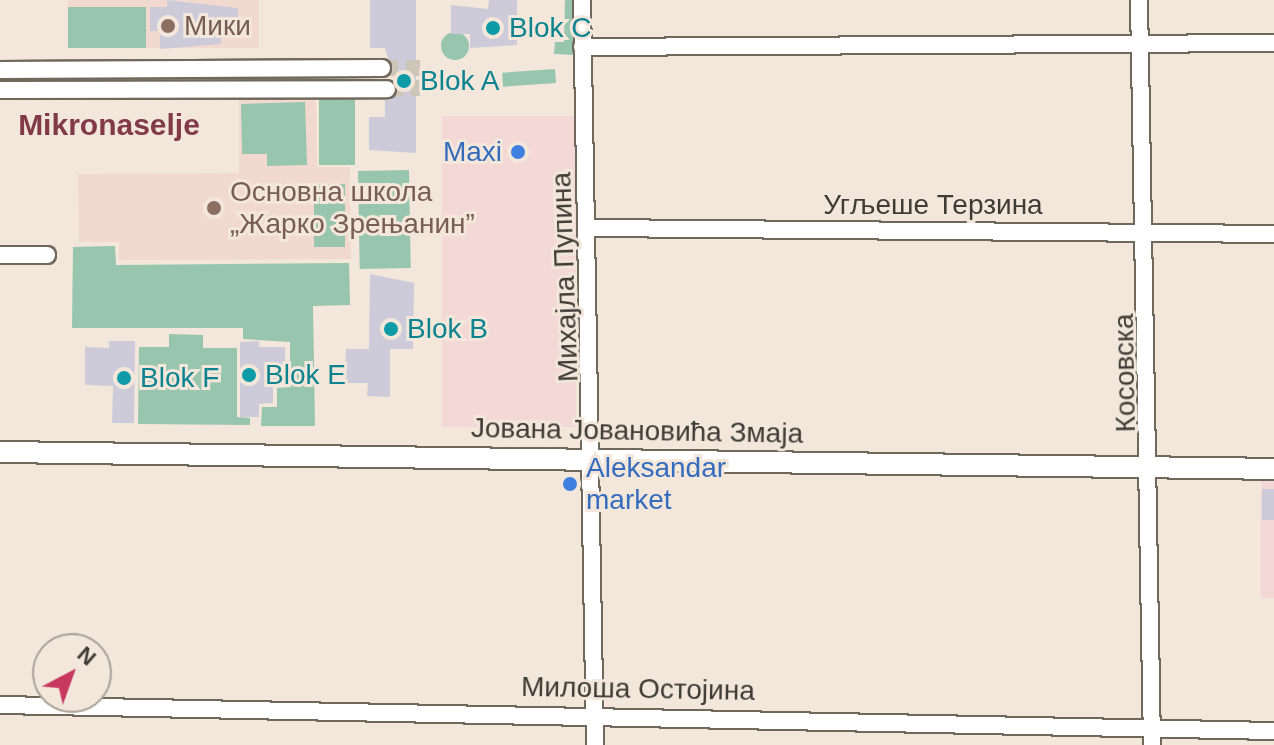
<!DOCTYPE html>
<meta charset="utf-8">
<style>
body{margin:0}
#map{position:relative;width:1274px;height:745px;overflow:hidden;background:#f2e7da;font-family:Helvetica,sans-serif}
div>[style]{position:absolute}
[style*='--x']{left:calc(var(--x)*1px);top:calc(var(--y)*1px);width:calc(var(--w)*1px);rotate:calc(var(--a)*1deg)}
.commercial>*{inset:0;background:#f3d8d5;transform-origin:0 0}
.education>*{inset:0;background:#f2d9d0;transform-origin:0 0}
.green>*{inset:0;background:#97c5ae;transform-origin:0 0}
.round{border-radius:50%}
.building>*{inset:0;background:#cdcada;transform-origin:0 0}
.minor-tunnel>*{height:16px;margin-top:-8px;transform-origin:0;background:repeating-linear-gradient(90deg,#cec5b9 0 16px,transparent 0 24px)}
.roads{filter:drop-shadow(2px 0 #71685c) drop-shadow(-2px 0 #71685c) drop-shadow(0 2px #71685c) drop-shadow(0 -2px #71685c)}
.minor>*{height:16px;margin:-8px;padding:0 8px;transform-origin:8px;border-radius:8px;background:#fff}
.major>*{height:20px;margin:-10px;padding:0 10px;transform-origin:10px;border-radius:10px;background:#fff}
.dots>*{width:22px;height:22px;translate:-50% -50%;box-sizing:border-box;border:4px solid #f2e7da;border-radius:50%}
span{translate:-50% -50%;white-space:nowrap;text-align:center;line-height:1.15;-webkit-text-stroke:6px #f2e7da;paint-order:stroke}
.education-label{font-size:28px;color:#785e54}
.left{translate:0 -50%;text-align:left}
.culture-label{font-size:28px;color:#0d838f}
.shop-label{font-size:28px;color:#366cbe}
.right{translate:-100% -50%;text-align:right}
.street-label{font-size:28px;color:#3f3b35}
.neighbourhood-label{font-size:30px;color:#823a49;font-weight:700}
.north{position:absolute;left:32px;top:633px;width:80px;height:80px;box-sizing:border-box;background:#f2e7da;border:2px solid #aaa298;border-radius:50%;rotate:41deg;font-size:22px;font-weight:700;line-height:32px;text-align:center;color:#3f3b35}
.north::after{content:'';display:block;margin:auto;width:28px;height:36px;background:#c8395f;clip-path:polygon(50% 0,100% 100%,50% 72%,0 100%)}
</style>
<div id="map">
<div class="commercial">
<div style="left:442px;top:116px;width:134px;height:311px"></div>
<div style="left:1261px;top:475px;width:13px;height:123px"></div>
</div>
<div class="education">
<div style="left:68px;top:0;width:191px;height:48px"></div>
<div style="clip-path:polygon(239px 96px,311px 96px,316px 103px,317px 167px,350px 167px,351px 259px,119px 260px,119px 242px,79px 242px,78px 174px,239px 173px)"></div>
</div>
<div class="green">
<div style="clip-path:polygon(565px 0,575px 0,575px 55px,554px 54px,555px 42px,564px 42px)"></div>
<div style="left:68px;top:7px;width:78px;height:41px"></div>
<div class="round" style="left:441px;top:32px;width:28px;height:28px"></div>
<div style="left:555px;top:69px;width:14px;height:53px;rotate:86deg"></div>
<div style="left:319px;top:89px;width:36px;height:76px"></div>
<div style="clip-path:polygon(305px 102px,307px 165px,267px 166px,267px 154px,242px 154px,241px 104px)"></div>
<div style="left:409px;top:170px;width:98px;height:51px;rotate:89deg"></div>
<div style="left:314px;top:184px;width:31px;height:63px"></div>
<div style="clip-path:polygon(115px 246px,116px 265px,349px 263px,350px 305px,313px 306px,315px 426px,261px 426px,262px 407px,277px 407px,277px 388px,290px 387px,290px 342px,243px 339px,243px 328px,72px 328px,73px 247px)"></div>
<div style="clip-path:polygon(169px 334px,203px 335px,203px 348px,237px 348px,237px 417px,250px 418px,250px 425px,138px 424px,139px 347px,169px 347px)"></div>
</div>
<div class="building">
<div style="clip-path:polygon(167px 0,238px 8px,238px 28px,221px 28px,221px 44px,160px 49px,160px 31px,150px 31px,150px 7px,167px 7px)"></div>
<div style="clip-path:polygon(370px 0,416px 0,416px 153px,369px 150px,369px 117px,385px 117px,385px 100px,398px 90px,385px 48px,370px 48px)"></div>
<div style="clip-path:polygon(489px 0,517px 0,517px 45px,470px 48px,470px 34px,451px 34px,451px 5px,488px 9px)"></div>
<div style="clip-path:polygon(370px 274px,414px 283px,413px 349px,390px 349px,390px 397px,367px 396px,368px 383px,345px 383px,346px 349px,369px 349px)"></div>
<div style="clip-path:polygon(109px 341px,135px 341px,134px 423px,112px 423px,113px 386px,85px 385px,85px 347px,109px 348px)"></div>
<div style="clip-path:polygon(259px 341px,259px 347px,285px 347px,286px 384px,273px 384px,273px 403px,259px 404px,259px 417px,240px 417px,240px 342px)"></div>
<div style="left:1262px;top:489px;width:12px;height:31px"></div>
</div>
<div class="minor-tunnel">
<div style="--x:382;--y:68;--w:38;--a:0"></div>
<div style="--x:387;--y:89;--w:33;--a:-2"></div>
</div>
<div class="roads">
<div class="minor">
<div style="--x:582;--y:0;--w:745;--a:89"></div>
<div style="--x:1139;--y:0;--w:745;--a:89"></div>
<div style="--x:582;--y:47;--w:692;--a:-0.33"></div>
<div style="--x:0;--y:70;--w:382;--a:-0.3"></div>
<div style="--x:0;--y:90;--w:387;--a:-0.1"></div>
<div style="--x:591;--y:228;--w:683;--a:0.5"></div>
<div style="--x:0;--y:255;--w:47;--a:0"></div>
<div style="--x:0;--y:705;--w:1274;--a:1.17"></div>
</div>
<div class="major">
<div style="--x:0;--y:452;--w:1274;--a:0.76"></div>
</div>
</div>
<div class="dots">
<div style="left:168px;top:26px;background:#8d6e63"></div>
<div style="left:493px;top:28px;background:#0f9aa8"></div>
<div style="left:404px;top:81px;background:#0f9aa8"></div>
<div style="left:518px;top:152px;background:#3f7fe0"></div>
<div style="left:214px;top:208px;background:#8d6e63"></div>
<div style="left:391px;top:329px;background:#0f9aa8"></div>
<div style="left:249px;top:375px;background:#0f9aa8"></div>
<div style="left:124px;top:378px;background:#0f9aa8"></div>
<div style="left:570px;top:484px;background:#3f7fe0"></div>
</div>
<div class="education-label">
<span class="left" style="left:184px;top:26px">Мики</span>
<span class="left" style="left:230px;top:208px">Основна школа<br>„Жарко Зрењанин”</span>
</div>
<div class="culture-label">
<span class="left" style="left:509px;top:28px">Blok C</span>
<span class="left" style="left:420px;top:81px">Blok A</span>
<span class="left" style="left:407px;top:329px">Blok B</span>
<span class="left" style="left:265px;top:375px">Blok E</span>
<span class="left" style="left:140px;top:378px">Blok F</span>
</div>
<div class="shop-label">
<span class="right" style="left:502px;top:152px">Maxi</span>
<span class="left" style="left:586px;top:484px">Aleksandar<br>market</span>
</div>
<div class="street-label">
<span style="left:933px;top:205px">Угљеше Терзина</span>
<span style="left:565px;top:277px;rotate:-92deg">Михајла Пупина</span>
<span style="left:1125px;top:373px;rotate:-91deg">Косовска</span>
<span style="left:637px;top:431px;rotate:1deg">Јована Јовановића Змаја</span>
<span style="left:638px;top:689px;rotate:1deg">Милоша Остојина</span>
</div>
<div class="neighbourhood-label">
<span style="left:109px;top:125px">Mikronaselje</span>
</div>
<div class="north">N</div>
</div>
